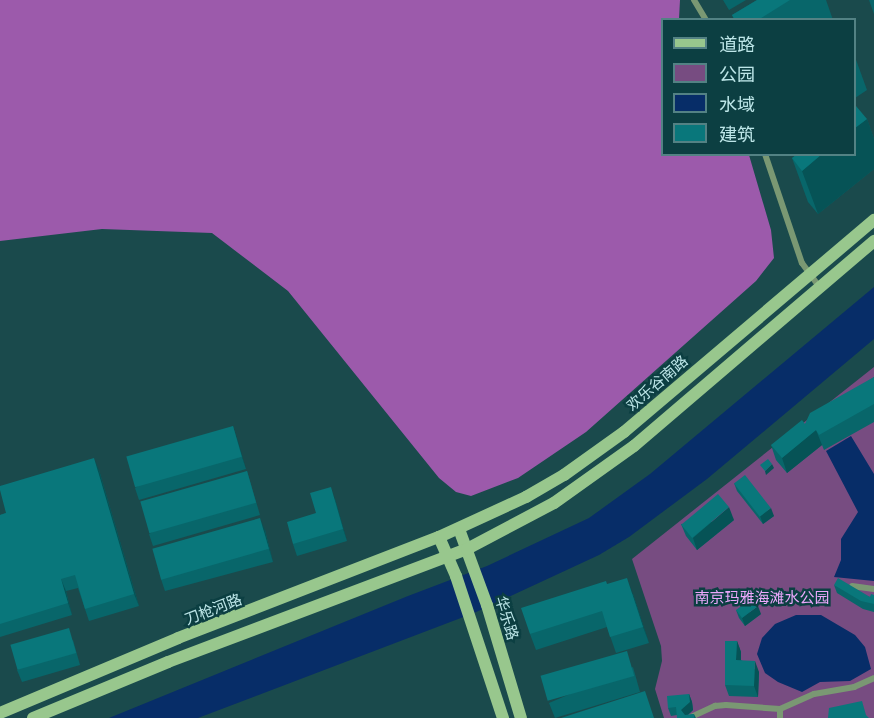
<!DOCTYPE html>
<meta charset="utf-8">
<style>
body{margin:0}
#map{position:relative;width:874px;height:718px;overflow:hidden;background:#1a4a4c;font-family:"Noto Sans","Noto Sans SC",sans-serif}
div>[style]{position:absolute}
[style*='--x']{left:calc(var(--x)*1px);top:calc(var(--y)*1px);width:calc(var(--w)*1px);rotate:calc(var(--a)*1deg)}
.green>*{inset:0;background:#774c81}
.forest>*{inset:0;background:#9c5aab}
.water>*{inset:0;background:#072d68}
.street>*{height:6px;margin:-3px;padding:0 3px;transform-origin:3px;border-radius:3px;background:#7a9873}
.secondary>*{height:12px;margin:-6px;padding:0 6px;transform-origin:6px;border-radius:6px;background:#98c78d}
.wall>*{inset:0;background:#08666a}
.shaded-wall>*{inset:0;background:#065356}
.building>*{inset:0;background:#09777b;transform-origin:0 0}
span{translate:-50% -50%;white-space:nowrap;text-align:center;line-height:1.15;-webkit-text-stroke:5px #0c3f42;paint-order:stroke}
.street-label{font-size:15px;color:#bde6e8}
.park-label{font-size:15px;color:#eca8fc}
.legend{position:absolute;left:661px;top:18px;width:195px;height:138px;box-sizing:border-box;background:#0c3f42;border:2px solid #538284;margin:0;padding:8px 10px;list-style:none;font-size:18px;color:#bde6e8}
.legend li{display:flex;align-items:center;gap:12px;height:30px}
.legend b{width:30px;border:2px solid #538284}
</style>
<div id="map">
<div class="green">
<div style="clip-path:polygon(874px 367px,874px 718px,664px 718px,655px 689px,662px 661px,661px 646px,632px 559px)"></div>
</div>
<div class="forest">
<div style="clip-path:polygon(0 0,680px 0,679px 19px,662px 20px,662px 154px,749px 155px,771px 230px,774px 258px,756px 281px,586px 432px,518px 478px,471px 496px,456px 492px,439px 478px,288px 291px,212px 233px,102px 229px,0 241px)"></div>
</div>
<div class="water">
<div style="clip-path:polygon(874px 287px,874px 339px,707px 479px,629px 537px,599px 555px,474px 613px,198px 718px,109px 718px,408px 596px,487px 566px,589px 518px,650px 474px)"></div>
<div style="clip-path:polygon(851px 436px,874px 474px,874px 581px,834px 577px,841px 560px,841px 539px,858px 512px,826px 451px)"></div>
<div style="clip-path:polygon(796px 615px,821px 615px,855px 635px,865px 647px,871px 669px,850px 681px,820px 682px,802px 692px,778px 682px,765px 673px,757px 654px,762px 638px,775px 624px)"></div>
</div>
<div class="street">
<div style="--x:694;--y:0;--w:23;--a:59"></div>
<div style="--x:765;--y:154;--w:115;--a:71.3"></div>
<div style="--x:802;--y:263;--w:29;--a:54"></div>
<div style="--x:852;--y:586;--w:22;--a:8"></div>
<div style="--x:780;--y:709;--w:9;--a:90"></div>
<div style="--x:689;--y:718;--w:29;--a:-25"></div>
<div style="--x:715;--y:706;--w:11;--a:-5"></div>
<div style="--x:726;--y:705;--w:54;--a:4.2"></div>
<div style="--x:780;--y:709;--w:37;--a:-24"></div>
<div style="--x:814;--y:694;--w:41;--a:-9.9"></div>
<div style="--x:854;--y:687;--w:22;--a:-24"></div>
</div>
<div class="secondary">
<div style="--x:459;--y:529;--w:81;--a:69.8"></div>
<div style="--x:487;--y:605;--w:118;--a:73.3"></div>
<div style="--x:439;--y:537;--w:43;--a:66.4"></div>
<div style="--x:456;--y:576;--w:150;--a:71.7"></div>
<div style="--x:0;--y:713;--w:193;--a:-22.8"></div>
<div style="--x:178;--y:638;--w:280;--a:-21.2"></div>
<div style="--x:439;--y:537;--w:96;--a:-24.7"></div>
<div style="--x:526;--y:497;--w:44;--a:-30.1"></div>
<div style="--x:564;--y:475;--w:74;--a:-35.6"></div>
<div style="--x:624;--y:432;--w:328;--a:-40.3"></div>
<div style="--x:33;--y:718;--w:146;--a:-22.5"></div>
<div style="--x:168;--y:662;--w:320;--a:-20.7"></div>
<div style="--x:467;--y:549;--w:98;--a:-27.9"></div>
<div style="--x:554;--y:503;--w:98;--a:-35.5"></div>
<div style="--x:634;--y:446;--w:316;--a:-40.5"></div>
</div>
<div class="wall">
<div style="clip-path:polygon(723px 0,746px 0,729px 10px)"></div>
<div style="clip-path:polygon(757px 0,826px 0,833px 20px,734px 20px,732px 15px)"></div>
<div style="clip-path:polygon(869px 0,874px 0,874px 14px)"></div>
<div style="clip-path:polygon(855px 57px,867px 90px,855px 98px)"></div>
<div style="clip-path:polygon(867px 119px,874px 139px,874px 169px,818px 214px,808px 202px,792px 158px)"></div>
<div style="clip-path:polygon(874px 377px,874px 422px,824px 450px,822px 445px,787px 473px,776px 460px,771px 445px,805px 424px)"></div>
<div style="clip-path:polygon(233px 426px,246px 469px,139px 500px,135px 488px)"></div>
<div style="clip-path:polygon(99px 470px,139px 606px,89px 621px,78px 588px,66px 591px,72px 615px,0 637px,0 515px,6px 513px)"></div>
<div style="clip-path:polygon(247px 471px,260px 515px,153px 546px,149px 534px)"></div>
<div style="clip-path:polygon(734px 483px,774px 516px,763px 524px,737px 491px)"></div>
<div style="clip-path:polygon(335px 499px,347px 541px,297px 556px,293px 544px,316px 513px)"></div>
<div style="clip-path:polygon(734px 520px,697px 550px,686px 536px,681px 524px)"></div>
<div style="clip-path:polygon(265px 530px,273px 562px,165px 591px,161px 579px)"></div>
<div style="clip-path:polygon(607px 584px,633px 594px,649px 643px,616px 653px,607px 627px,536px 650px,530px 634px)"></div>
<div style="clip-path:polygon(834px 585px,870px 597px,874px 595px,874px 612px,863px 609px,837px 593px)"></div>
<div style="clip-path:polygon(736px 610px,761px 614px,745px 626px,739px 618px)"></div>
<div style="clip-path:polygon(73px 640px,80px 665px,22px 682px,17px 670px)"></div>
<div style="clip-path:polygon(737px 641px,741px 652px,741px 660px,759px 672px,758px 697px,729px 696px,725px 685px)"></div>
<div style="clip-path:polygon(633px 667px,640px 692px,555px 718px,549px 703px)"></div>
<div style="clip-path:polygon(689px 694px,692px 702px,693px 710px,688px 715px,694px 714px,696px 718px,677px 718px,677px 715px,671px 716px,668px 708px)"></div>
</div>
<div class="shaded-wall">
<div style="clip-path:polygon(867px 119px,874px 139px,874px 169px,818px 214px,802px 171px,822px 154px,855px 154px,855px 128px)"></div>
<div style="clip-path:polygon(233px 426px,237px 438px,246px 469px,242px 457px)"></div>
<div style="clip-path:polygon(816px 430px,822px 445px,787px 473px,782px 458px)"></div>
<div style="clip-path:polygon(94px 458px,99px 470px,139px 606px,134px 594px)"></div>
<div style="clip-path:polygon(772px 464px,774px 468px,766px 475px,765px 471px)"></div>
<div style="clip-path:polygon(331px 487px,335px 499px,347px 541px,343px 529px)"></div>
<div style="clip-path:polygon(729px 507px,734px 520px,697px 550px,693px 538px)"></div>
<div style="clip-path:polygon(771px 508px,774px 516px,763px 524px,760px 516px)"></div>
<div style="clip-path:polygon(260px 518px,265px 530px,273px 562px,269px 549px)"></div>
<div style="clip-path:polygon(627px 578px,633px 594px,649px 643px,643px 627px)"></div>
<div style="clip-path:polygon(61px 579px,66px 591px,72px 615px,68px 603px)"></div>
<div style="clip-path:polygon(758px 606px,761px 614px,745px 626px,742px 618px)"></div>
<div style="clip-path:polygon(737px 641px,741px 652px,741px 671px,736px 660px)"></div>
<div style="clip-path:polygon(755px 661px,759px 672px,758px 697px,754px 686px)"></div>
<div style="clip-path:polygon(689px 694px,692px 702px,693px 710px,684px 718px,681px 710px)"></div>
</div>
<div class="building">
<div style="clip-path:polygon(757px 0,790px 0,758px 20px,735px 20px,732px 15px)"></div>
<div style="clip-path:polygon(856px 106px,867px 119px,855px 128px,855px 107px)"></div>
<div style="clip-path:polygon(797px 154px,822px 154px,802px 171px,792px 158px)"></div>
<div style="clip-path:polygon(874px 377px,874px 404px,819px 435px,816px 430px,782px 458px,771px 445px,802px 420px,805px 424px,810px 413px)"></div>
<div style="left:233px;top:426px;width:32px;height:111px;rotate:74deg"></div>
<div style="clip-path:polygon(94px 458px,134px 594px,85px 609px,75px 575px,61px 579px,68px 603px,0 624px,0 515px,6px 513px,0 490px,0 486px)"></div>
<div style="clip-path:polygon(768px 459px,772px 464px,765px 471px,760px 465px)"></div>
<div style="left:247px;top:471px;width:33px;height:111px;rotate:74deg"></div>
<div style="left:745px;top:475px;width:42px;height:14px;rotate:52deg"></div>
<div style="clip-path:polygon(331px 487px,343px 529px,293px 544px,287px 522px,316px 513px,310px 493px)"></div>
<div style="left:718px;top:494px;width:17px;height:48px;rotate:50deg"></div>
<div style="left:260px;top:518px;width:32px;height:112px;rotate:74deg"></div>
<div style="clip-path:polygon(627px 578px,643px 627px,610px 637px,602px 611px,530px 634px,521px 608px,606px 581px,607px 584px)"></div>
<div style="clip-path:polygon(838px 578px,870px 597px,871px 594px,874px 595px,874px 604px,861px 601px,834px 585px)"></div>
<div style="left:752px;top:598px;width:10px;height:20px;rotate:53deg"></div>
<div style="left:69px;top:628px;width:26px;height:61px;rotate:74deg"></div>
<div style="clip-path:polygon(725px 641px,737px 641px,736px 660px,755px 661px,754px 686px,725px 685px)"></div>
<div style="left:627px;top:651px;width:26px;height:90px;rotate:74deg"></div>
<div style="clip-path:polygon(645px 691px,654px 718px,561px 718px)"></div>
<div style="clip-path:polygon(689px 694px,690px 702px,681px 710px,685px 715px,694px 714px,694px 718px,677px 718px,676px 707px,668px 708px,667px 696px)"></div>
<div style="clip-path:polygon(862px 701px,866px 715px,869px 718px,828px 718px,829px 708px)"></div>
</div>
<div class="street-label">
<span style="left:657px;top:383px;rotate:-41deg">欢乐谷南路</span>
<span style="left:213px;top:609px;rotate:-21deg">刀枪河路</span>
<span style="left:507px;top:618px;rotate:73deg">华乐路</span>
</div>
<div class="park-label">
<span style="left:762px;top:598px">南京玛雅海滩水公园</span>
</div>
<ul class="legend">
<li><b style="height:8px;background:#98c78d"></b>道路</li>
<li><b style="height:16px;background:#774c81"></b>公园</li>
<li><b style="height:16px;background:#072d68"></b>水域</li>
<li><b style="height:16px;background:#09777b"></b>建筑</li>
</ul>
</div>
